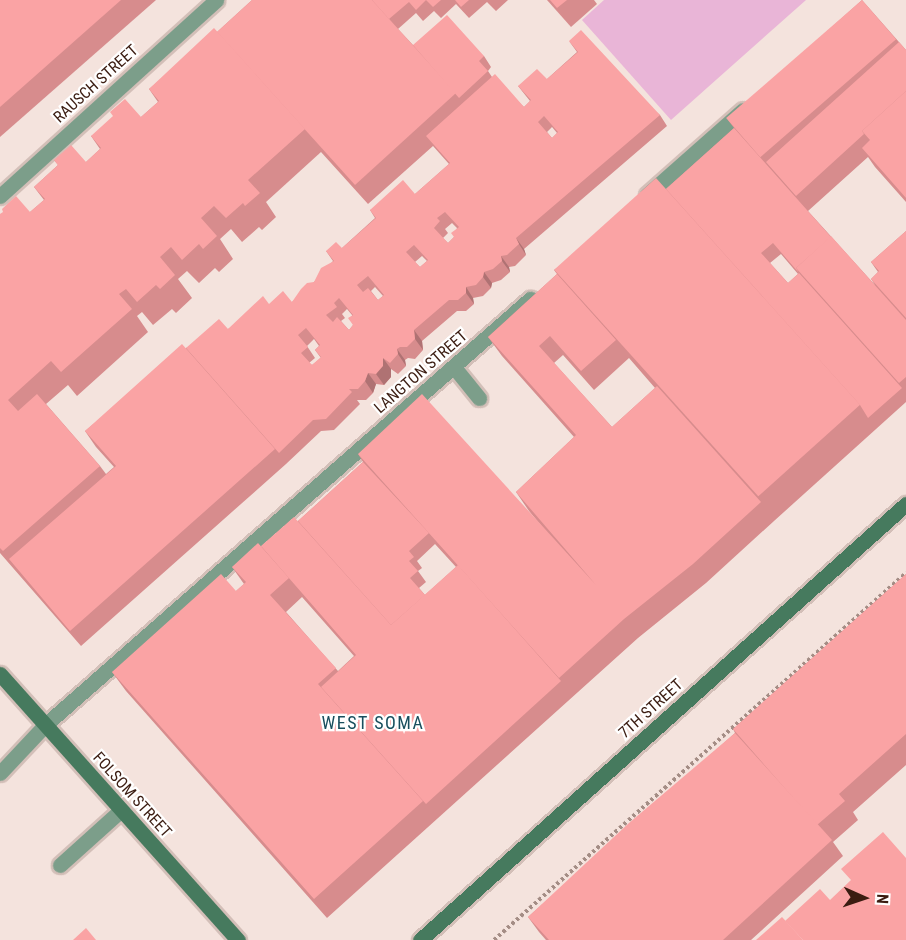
<!DOCTYPE html>
<style>
body{margin:0}
#map{position:relative;width:906px;height:940px;overflow:hidden;background:#f4e3dd;font-family:"Roboto Condensed",sans-serif}
div>[style]{position:absolute}
[style*='--x']{left:calc(var(--x)*1px);top:calc(var(--y)*1px);width:calc(var(--w)*1px);rotate:calc(var(--a)*1deg)}
.green>*{inset:0;background:#e9b5d7}
.path>*{height:4px;margin-top:-2px;transform-origin:0;background:repeating-linear-gradient(90deg,#a48d85 0 3px,transparent 0 6px)}
.roads{filter:drop-shadow(2px 0 #d3bfb8) drop-shadow(-2px 0 #d3bfb8) drop-shadow(0 2px #d3bfb8) drop-shadow(0 -2px #d3bfb8)}
.lane>*{height:15px;margin:-7.5px;padding:0 7.5px;transform-origin:7.5px;border-radius:7.5px;background:#7c9e8a}
.street>*{height:15px;margin:-7.5px;padding:0 7.5px;transform-origin:7.5px;border-radius:7.5px;background:#7c9e8a}
.secondary>*{height:15px;margin:-7.5px;padding:0 7.5px;transform-origin:7.5px;border-radius:7.5px;background:#467a5e}
.wall>*{inset:0;background:#d78c8d}
.shaded-wall>*{inset:0;background:#af7273}
.building>*{inset:0;background:#faa3a4;transform-origin:0 0}
span{translate:-50% -50%;white-space:nowrap;text-align:center;line-height:1.15;-webkit-text-stroke:4.5px #fff;paint-order:stroke}
.street-label{font-size:16px;color:#3b1c11}
.neighbourhood-label{font-size:18px;color:#194e5d;letter-spacing:1.5px}
.north{position:absolute;left:834px;top:868px;width:60px;height:60px;-webkit-text-stroke:4px #fff;paint-order:stroke;rotate:93deg;font-size:16px;font-weight:700;line-height:24px;text-align:center;color:#3b1c11}
.north::after{content:'';display:block;margin:auto;width:21px;height:27px;background:#3b1c11;clip-path:polygon(50% 0,100% 100%,50% 72%,0 100%)}
</style>
<div id="map">
<div class="green">
<div style="clip-path:polygon(604px 0,806px 0,671px 120px,582px 20px)"></div>
</div>
<div class="path">
<div style="--x:494;--y:940;--w:552;--a:-41.69"></div>
</div>
<div class="roads">
<div class="lane">
<div style="--x:454;--y:367;--w:40;--a:51"></div>
<div style="--x:60;--y:865;--w:82;--a:-42"></div>
</div>
<div class="street">
<div style="--x:647;--y:195;--w:128;--a:-41.5"></div>
<div style="--x:0;--y:196;--w:292;--a:-42.2"></div>
<div style="--x:0;--y:773;--w:66;--a:-46.8"></div>
<div style="--x:45;--y:725;--w:646;--a:-41.29"></div>
</div>
<div class="secondary">
<div style="--x:0;--y:674;--w:357;--a:48.2"></div>
<div style="--x:420;--y:940;--w:653;--a:-41.9"></div>
</div>
</div>
<div class="wall">
<div style="clip-path:polygon(0 0,156px 0,0 137px)"></div>
<div style="clip-path:polygon(evenodd,252px 0,508px 0,496px 11px,487px 2px,469px 18px,456px 4px,441px 18px,434px 11px,423px 21px,416px 13px,398px 29px,413px 45px,484px 56px,491px 67px,488px 71px,492px 77px,524px 107px,530px 101px,518px 86px,547px 79px,577px 52px,569px 41px,660px 115px,667px 126px,524px 249px,526px 255px,515px 266px,509px 267px,510px 272px,501px 280px,492px 283px,491px 288px,483px 296px,473px 298px,474px 304px,466px 311px,457px 311px,422px 341px,423px 350px,415px 359px,408px 358px,405px 360px,406px 366px,398px 374px,391px 369px,391px 377px,384px 385px,376px 384px,373px 393px,366px 400px,357px 400px,360px 404px,334px 430px,321px 431px,286px 464px,81px 646px,0 553px,0 214px,30px 212px,44px 200px,34px 187px,58px 165px,54px 160px,86px 162px,100px 149px,91px 136px,141px 117px,158px 102px,149px 89px,217px 32px,252px 0,552px 127px,557px 133px,552px 138px,547px 132px,552px 127px,252px 0,433px 146px,449px 164px,415px 194px,370px 210px,375px 218px,342px 248px,326px 251px,333px 261px,314px 282px,292px 302px,269px 304px,228px 329px,186px 348px,85px 431px,96px 447px,114px 467px,106px 474px,100px 466px,46px 404px,68px 385px,77px 396px,148px 332px,137px 316px,142px 312px,153px 325px,172px 309px,176px 313px,192px 298px,178px 279px,187px 271px,199px 283px,215px 268px,219px 272px,233px 259px,220px 239px,231px 229px,242px 242px,259px 227px,262px 230px,276px 217px,266px 202px,321px 152px,368px 204px,433px 146px,252px 0,452px 223px,457px 228px,454px 237px,448px 243px,443px 238px,448px 233px,445px 229px,452px 223px,252px 0,422px 256px,427px 261px,420px 267px,415px 262px,422px 256px,252px 0,375px 287px,383px 296px,378px 300px,371px 291px,375px 287px,252px 0,347px 309px,352px 315px,353px 325px,349px 330px,341px 321px,345px 318px,342px 314px,347px 309px,252px 0,314px 339px,319px 346px,315px 350px,321px 358px,312px 365px,309px 363px,315px 358px,307px 346px,314px 339px)"></div>
<div style="clip-path:polygon(547px 0,594px 0,597px 4px,571px 27px)"></div>
<div style="clip-path:polygon(evenodd,862px 0,906px 50px,906px 202px,875px 167px,868px 157px,808px 211px,875px 285px,871px 279px,878px 272px,871px 262px,906px 231px,906px 402px,774px 521px,706px 583px,638px 638px,327px 918px,126px 691px,112px 672px,236px 591px,244px 584px,232px 567px,298px 521px,363px 462px,358px 454px,544px 529px,529px 511px,516px 492px,574px 437px,502px 356px,488px 337px,557px 274px,554px 270px,666px 189px,734px 128px,728px 120px,862px 0,781px 254px,798px 274px,788px 283px,770px 263px,781px 254px,862px 0,563px 355px,594px 390px,629px 358px,655px 388px,612px 427px,554px 363px,563px 355px,862px 0,435px 544px,456px 567px,425px 595px,419px 588px,426px 582px,418px 571px,422px 568px,417px 561px,435px 544px,862px 0,302px 597px,354px 656px,338px 671px,286px 612px,302px 597px)"></div>
<div style="clip-path:polygon(906px 574px,906px 765px,853px 812px,858px 820px,833px 842px,843px 856px,751px 940px,546px 940px,539px 932px,528px 917px,735px 733px,733px 729px)"></div>
</div>
<div class="shaded-wall">
<div style="clip-path:polygon(516px 238px,524px 249px,526px 255px,519px 244px)"></div>
<div style="clip-path:polygon(501px 256px,509px 267px,510px 272px,502px 261px)"></div>
<div style="clip-path:polygon(484px 272px,492px 283px,491px 288px,483px 277px)"></div>
<div style="clip-path:polygon(466px 287px,473px 298px,474px 304px,466px 293px)"></div>
<div style="clip-path:polygon(414px 330px,422px 341px,423px 350px,415px 339px)"></div>
<div style="clip-path:polygon(397px 349px,405px 360px,406px 366px,398px 354px)"></div>
<div style="clip-path:polygon(383px 358px,391px 369px,391px 377px,384px 385px,376px 374px)"></div>
<div style="clip-path:polygon(368px 373px,376px 384px,373px 393px,365px 381px)"></div>
</div>
<div class="building">
<div style="clip-path:polygon(0 0,121px 0,0 107px)"></div>
<div style="clip-path:polygon(252px 0,372px 0,456px 93px,355px 185px,217px 32px)"></div>
<div style="clip-path:polygon(372px 0,426px 0,416px 10px,409px 2px,389px 19px)"></div>
<div style="clip-path:polygon(426px 0,441px 0,433px 7px)"></div>
<div style="clip-path:polygon(455px 0,469px 0,461px 7px)"></div>
<div style="clip-path:polygon(550px 0,567px 0,557px 8px)"></div>
<div style="left:862px;top:0;width:52px;height:180px;rotate:49deg"></div>
<div style="clip-path:polygon(447px 15px,484px 56px,479px 61px,488px 71px,459px 98px,413px 45px)"></div>
<div style="clip-path:polygon(214px 28px,305px 129px,248px 180px,260px 193px,245px 206px,243px 203px,226px 218px,214px 206px,201px 218px,217px 236px,203px 249px,199px 244px,182px 260px,171px 247px,160px 257px,175px 275px,160px 289px,156px 285px,137px 302px,126px 289px,119px 294px,132px 309px,61px 372px,51px 361px,8px 400px,18px 411px,37px 394px,100px 466px,3px 551px,0 548px,0 214px,3px 212px,2px 209px,16px 196px,30px 212px,45px 199px,34px 187px,58px 165px,54px 160px,71px 145px,86px 162px,101px 148px,91px 136px,113px 116px,110px 112px,125px 99px,141px 117px,159px 101px,149px 89px)"></div>
<div style="clip-path:polygon(evenodd,581px 30px,660px 115px,516px 238px,519px 244px,507px 255px,501px 256px,502px 261px,493px 269px,484px 272px,483px 277px,476px 285px,466px 287px,466px 293px,458px 300px,449px 300px,414px 330px,415px 339px,407px 347px,400px 347px,397px 349px,398px 354px,390px 363px,383px 358px,383px 366px,376px 374px,368px 373px,365px 381px,358px 389px,349px 389px,352px 392px,326px 419px,313px 420px,279px 453px,186px 348px,219px 319px,228px 329px,263px 296px,269px 304px,283px 291px,292px 302px,301px 289px,307px 283px,314px 282px,321px 268px,334px 261px,326px 251px,336px 242px,342px 248px,376px 218px,370px 210px,403px 180px,415px 194px,450px 163px,426px 136px,495px 74px,524px 107px,531px 100px,518px 86px,537px 69px,547px 79px,578px 52px,569px 41px,581px 30px,544px 116px,558px 132px,552px 138px,538px 122px,544px 116px,581px 30px,445px 212px,459px 227px,451px 233px,454px 237px,448px 243px,434px 228px,440px 221px,437px 218px,445px 212px,581px 30px,414px 245px,428px 260px,420px 267px,406px 252px,414px 245px,581px 30px,368px 276px,384px 295px,378px 300px,368px 288px,363px 292px,357px 285px,368px 276px,581px 30px,339px 298px,353px 315px,348px 318px,353px 325px,349px 330px,337px 317px,333px 322px,326px 315px,337px 307px,334px 303px,339px 298px,581px 30px,306px 328px,320px 345px,315px 350px,321px 357px,312px 365px,301px 353px,308px 347px,298px 335px,306px 328px)"></div>
<div style="clip-path:polygon(899px 42px,906px 50px,906px 91px,862px 131px,864px 134px,796px 196px,766px 162px)"></div>
<div style="clip-path:polygon(906px 91px,906px 198px,862px 148px,870px 140px,862px 131px)"></div>
<div style="clip-path:polygon(734px 128px,831px 237px,796px 268px,799px 273px,773px 243px,761px 253px,788px 283px,799px 273px,902px 388px,868px 418px,860px 405px,666px 189px)"></div>
<div style="left:656px;top:178px;width:305px;height:137px;rotate:48deg"></div>
<div style="clip-path:polygon(906px 231px,906px 318px,871px 279px,879px 271px,871px 262px)"></div>
<div style="clip-path:polygon(831px 236px,906px 320px,906px 377px,899px 383px,796px 268px)"></div>
<div style="clip-path:polygon(557px 274px,616px 340px,581px 371px,550px 336px,539px 346px,612px 427px,657px 386px,761px 502px,693px 564px,624px 619px,559px 678px,358px 454px,422px 394px,596px 585px,516px 492px,576px 435px,488px 337px)"></div>
<div style="clip-path:polygon(182px 344px,275px 449px,70px 631px,9px 559px,116px 466px,85px 431px)"></div>
<div style="clip-path:polygon(363px 462px,429px 533px,409px 551px,414px 557px,409px 561px,418px 571px,410px 578px,425px 595px,391px 625px,298px 521px)"></div>
<div style="clip-path:polygon(294px 517px,391px 625px,458px 565px,561px 681px,426px 804px,321px 687px,356px 655px,261px 546px)"></div>
<div style="clip-path:polygon(258px 543px,289px 578px,270px 595px,336px 668px,318px 684px,423px 801px,314px 899px,112px 672px,221px 574px,236px 591px,246px 582px,232px 567px)"></div>
<div style="clip-path:polygon(906px 574px,906px 734px,839px 794px,845px 801px,817px 825px,733px 729px)"></div>
<div style="clip-path:polygon(735px 733px,832px 840px,723px 940px,549px 940px,528px 917px,629px 823px)"></div>
<div style="clip-path:polygon(883px 832px,906px 858px,906px 940px,803px 940px,785px 921px,820px 889px,830px 900px,851px 880px,841px 869px)"></div>
<div style="clip-path:polygon(782px 917px,803px 940px,756px 940px)"></div>
<div style="clip-path:polygon(86px 928px,96px 940px,73px 940px)"></div>
</div>
<div class="street-label">
<span style="left:96px;top:84px;rotate:-42deg">RAUSCH STREET</span>
<span style="left:421px;top:372px;rotate:-41deg">LANGTON STREET</span>
<span style="left:651px;top:709px;rotate:-42deg">7TH STREET</span>
<span style="left:132px;top:795px;rotate:48deg">FOLSOM STREET</span>
</div>
<div class="neighbourhood-label">
<span style="left:373px;top:723px">WEST SOMA</span>
</div>
<div class="north">N</div>
</div>
